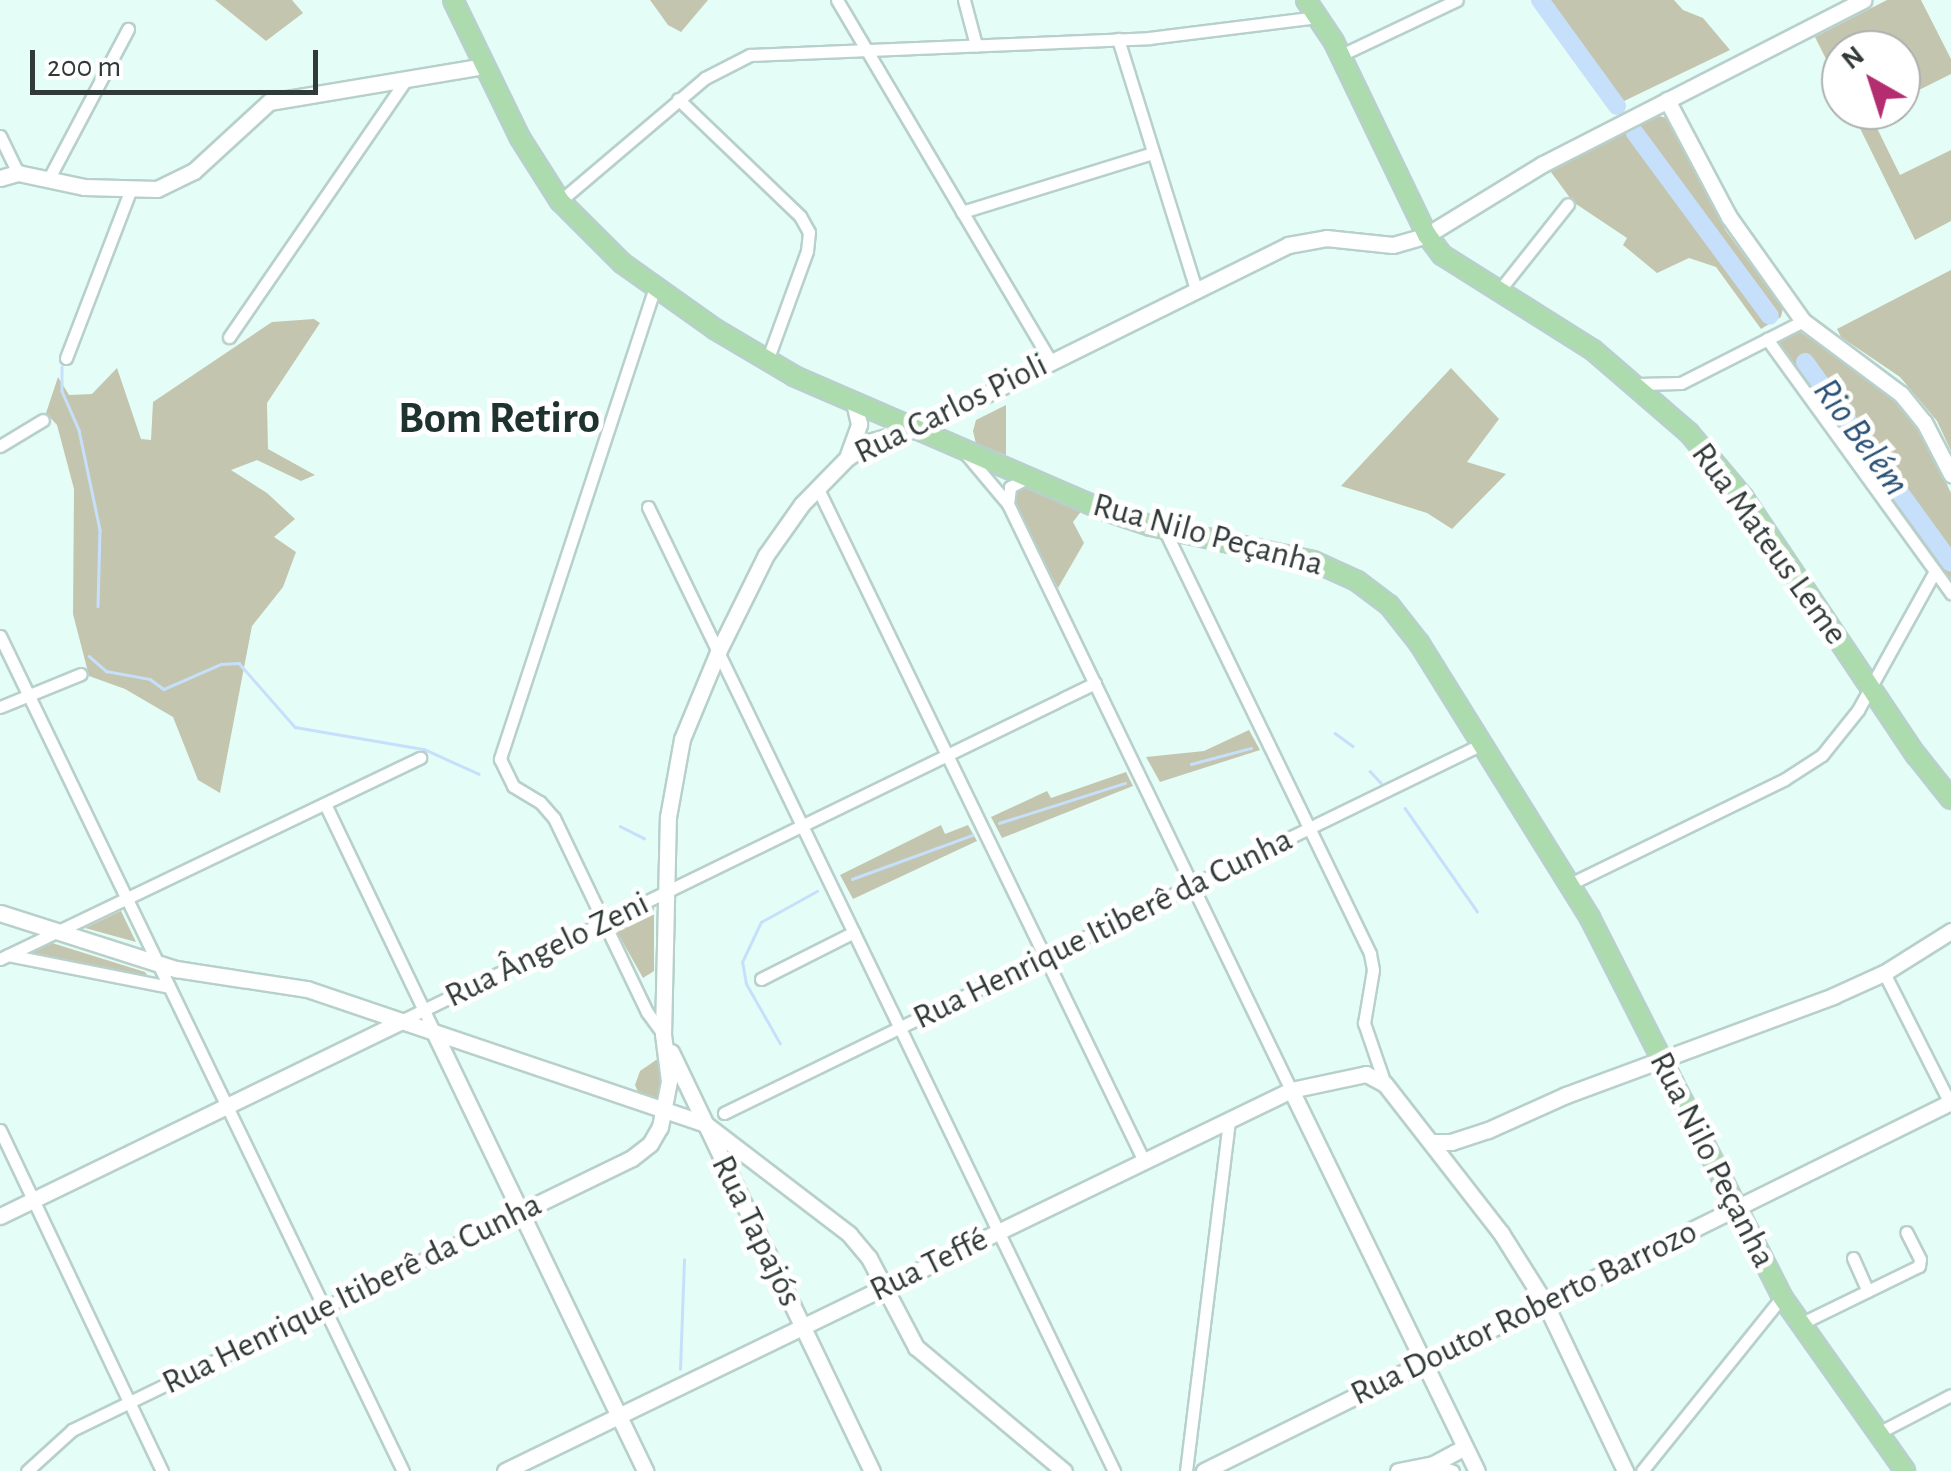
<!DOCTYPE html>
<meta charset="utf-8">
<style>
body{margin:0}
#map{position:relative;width:1951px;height:1471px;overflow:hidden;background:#e5fdf7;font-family:"Alegreya Sans",sans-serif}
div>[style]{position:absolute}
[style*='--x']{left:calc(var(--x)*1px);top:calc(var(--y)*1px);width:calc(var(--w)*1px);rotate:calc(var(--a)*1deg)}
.green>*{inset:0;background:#c4c5af}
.stream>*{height:2.5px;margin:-1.25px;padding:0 1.25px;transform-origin:1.25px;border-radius:1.25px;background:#c6e0fc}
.river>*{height:18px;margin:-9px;padding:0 9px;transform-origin:9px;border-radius:9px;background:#c6e0fc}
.roads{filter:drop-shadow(2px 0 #b8d0cb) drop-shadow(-2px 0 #b8d0cb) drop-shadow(0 2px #b8d0cb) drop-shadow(0 -2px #b8d0cb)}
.street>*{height:11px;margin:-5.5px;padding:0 5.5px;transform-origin:5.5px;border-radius:5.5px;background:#fff}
.secondary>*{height:15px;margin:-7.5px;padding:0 7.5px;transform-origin:7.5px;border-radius:7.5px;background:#fff}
.primary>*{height:18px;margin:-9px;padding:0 9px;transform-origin:9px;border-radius:9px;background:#acdbad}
span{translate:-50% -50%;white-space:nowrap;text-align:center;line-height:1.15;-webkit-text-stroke:10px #fff;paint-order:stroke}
.street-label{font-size:35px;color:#303a38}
.water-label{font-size:38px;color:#2a5177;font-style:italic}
.district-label{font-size:45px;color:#1e322e;font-weight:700}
.north{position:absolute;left:1821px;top:30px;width:100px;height:100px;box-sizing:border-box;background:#fff;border:2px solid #acb0af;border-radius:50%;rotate:321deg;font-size:28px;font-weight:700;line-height:40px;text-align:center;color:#303a38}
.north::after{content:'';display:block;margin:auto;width:35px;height:45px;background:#b42d71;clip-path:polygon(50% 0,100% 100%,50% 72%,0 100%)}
.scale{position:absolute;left:30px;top:50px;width:288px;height:45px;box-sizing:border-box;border:5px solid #303a38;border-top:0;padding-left:12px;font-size:30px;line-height:35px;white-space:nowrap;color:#303a38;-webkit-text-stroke:8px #fff;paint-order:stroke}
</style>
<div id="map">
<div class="green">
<div style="clip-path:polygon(215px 0,292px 0,303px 13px,266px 41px)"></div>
<div style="clip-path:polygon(650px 0,708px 0,681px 32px,668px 25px)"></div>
<div style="clip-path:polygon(1544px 0,1674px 0,1683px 10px,1703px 18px,1730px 50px,1620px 103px)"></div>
<div style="clip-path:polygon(1887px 0,1921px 0,1951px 59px,1951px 74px,1901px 99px,1901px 50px,1841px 50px,1841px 89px,1815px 37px)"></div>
<div style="clip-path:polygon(1851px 110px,1879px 110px,1880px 118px,1874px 122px,1900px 175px,1951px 150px,1951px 221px,1915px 240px)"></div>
<div style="clip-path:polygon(1655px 115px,1667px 118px,1726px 231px,1783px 308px,1781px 317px,1761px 329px,1716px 267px,1689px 258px,1657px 273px,1623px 245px,1627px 238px,1573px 202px,1548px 168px)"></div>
<div style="clip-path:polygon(1951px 270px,1951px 451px,1937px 421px,1900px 377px,1841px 337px,1837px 329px)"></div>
<div style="clip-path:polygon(314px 319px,320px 323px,267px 403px,268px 449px,315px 475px,301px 481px,257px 460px,231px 470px,267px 493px,295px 519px,274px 537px,296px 552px,283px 587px,252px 626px,220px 793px,198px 780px,173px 717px,125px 689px,89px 676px,73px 614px,74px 489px,57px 425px,46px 413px,58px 377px,69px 395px,92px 394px,117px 368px,141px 439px,151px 440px,153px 402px,272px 322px)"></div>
<div style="clip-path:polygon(1799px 331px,1891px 395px,1922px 432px,1951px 493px,1951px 587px,1775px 344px)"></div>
<div style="clip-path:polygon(1451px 368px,1499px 419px,1467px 462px,1506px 474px,1452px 529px,1427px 513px,1341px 486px)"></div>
<div style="clip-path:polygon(1006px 405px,1006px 455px,976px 444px,973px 431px,976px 420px)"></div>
<div style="clip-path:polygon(1023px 486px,1082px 510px,1073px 522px,1084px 543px,1058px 588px,1013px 502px,1015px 489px)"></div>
<div style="clip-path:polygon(1249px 730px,1260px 750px,1160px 782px,1146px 757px,1204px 751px)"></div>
<div style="clip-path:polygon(1126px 772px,1133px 786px,1002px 838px,991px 817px,1047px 791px,1051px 798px)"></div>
<div style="clip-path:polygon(941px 825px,945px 834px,968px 825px,977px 841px,853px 899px,840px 875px)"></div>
<div style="clip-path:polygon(654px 903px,654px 971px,643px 978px,612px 923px)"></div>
<div style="clip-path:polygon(121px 911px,136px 942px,85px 928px)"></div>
<div style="clip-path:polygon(49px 942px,145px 972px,151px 980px,23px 954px)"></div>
<div style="clip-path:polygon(659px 1058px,663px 1069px,663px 1102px,639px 1094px,635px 1085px,640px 1071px)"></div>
</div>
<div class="stream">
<div style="--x:62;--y:367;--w:24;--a:90"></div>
<div style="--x:62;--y:391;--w:43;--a:66.4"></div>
<div style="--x:79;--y:430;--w:102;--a:78.1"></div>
<div style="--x:100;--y:530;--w:76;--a:91.5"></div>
<div style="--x:89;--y:656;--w:23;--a:41"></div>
<div style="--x:106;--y:671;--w:45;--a:10.3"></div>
<div style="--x:150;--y:679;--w:17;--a:36"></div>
<div style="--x:164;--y:689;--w:62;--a:-23.7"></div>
<div style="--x:221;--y:664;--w:18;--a:-3"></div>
<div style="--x:239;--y:663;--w:85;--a:48.8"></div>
<div style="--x:295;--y:727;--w:131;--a:9.7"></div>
<div style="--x:424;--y:749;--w:60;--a:24.4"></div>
<div style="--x:1335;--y:733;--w:22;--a:36"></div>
<div style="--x:1191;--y:764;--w:62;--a:-14.9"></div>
<div style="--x:1370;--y:771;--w:16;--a:47"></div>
<div style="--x:1405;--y:808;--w:126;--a:55"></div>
<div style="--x:999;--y:823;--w:132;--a:-17.6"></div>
<div style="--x:620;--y:826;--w:27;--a:27"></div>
<div style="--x:852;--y:879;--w:128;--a:-20.1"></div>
<div style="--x:780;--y:1044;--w:69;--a:-119.5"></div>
<div style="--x:746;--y:984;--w:22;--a:-100"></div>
<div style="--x:742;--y:962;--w:44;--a:-64.6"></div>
<div style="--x:761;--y:922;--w:64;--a:-29"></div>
<div style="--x:680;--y:1369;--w:109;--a:-87.9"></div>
</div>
<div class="river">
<div style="--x:1540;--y:0;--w:131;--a:54"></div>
<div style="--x:1635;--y:133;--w:227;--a:53.6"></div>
<div style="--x:1805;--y:362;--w:248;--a:54"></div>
</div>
<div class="roads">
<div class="street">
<div style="--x:837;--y:0;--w:421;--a:59.4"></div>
<div style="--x:964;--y:0;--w:47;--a:75.1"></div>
<div style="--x:1118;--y:39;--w:262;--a:72.7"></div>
<div style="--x:1341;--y:55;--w:128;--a:-25.4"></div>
<div style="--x:678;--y:99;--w:169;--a:43.8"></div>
<div style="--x:800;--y:216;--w:18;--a:61"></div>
<div style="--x:809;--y:232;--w:19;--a:96"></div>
<div style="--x:807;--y:251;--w:117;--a:110"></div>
<div style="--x:0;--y:136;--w:41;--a:64.1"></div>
<div style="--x:48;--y:180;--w:171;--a:-62.1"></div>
<div style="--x:560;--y:201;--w:190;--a:-40.3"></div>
<div style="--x:705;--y:78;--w:51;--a:-27.1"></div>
<div style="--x:750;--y:55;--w:399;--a:-2.4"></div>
<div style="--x:1149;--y:38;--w:170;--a:-7.1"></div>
<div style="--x:962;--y:212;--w:200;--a:-17.2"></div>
<div style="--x:655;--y:287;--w:497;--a:108.2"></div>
<div style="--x:500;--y:759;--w:30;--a:64"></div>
<div style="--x:513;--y:786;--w:31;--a:31"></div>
<div style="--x:540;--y:802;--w:21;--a:49"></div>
<div style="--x:554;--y:818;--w:215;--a:64.4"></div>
<div style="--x:647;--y:1012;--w:27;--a:54"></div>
<div style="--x:1498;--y:292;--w:112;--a:-51.5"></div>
<div style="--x:229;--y:337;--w:313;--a:-55.5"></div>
<div style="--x:1767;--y:339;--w:314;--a:54.1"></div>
<div style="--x:66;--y:358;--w:179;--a:-69"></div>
<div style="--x:1637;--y:384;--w:44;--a:-1.3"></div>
<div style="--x:1681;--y:383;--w:137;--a:-26.9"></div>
<div style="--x:0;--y:446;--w:50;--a:-31.2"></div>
<div style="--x:966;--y:454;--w:65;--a:50"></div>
<div style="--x:1008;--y:504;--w:651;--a:64.22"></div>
<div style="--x:817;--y:487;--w:749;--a:64.12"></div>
<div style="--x:1008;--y:504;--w:17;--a:-83"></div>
<div style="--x:1010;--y:487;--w:19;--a:-28"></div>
<div style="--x:648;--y:507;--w:1071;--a:64.2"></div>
<div style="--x:1164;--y:529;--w:472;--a:64.1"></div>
<div style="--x:1370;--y:954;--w:16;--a:79"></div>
<div style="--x:1373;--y:970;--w:54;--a:99.6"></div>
<div style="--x:1364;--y:1023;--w:65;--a:71"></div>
<div style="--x:0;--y:636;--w:927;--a:64.24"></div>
<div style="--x:0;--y:707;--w:87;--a:-22.2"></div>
<div style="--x:325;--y:804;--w:255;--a:64.4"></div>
<div style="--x:1570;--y:884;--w:239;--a:-26"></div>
<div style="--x:1785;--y:779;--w:44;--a:-33"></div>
<div style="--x:1822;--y:755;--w:58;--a:-51.3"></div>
<div style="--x:1858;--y:710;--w:159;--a:-61"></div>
<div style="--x:8;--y:955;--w:164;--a:11.2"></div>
<div style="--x:0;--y:959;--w:466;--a:-25.6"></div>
<div style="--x:1884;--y:973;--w:148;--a:63.1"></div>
<div style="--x:761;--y:979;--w:104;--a:-26.8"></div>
<div style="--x:401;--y:1021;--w:772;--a:-25.97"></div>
<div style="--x:724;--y:1113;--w:843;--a:-25.96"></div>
<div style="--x:0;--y:1130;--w:378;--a:64.6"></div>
<div style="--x:1853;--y:1258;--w:36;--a:66"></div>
<div style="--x:1800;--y:1324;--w:132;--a:-26"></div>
<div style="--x:1919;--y:1266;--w:7;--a:-82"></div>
<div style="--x:1920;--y:1259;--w:30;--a:-117"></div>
<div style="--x:1878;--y:1433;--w:82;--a:-27.5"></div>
<div style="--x:1433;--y:1464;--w:21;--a:19"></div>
<div style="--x:27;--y:1471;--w:61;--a:-42.3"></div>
<div style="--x:72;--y:1430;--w:499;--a:-25.9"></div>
<div style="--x:1186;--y:1471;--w:354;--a:-83"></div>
<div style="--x:1642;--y:1471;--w:223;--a:-51.2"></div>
</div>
<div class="secondary">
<div style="--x:1667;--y:100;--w:132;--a:62.1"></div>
<div style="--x:1729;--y:217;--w:128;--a:54.6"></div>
<div style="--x:1803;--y:321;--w:122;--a:36.7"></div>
<div style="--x:1901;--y:394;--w:36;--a:51"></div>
<div style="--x:1924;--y:422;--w:59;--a:62.6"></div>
<div style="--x:0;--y:178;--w:19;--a:-16"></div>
<div style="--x:18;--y:173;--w:67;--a:12"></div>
<div style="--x:84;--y:187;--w:73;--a:1.6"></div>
<div style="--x:157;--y:189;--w:41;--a:-25.9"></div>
<div style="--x:194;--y:171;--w:102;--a:-42.6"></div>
<div style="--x:269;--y:102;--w:219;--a:-9.5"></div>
<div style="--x:848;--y:455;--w:33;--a:-70"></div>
<div style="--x:859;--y:424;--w:23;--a:-103"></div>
<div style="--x:0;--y:913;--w:185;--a:17.7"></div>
<div style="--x:176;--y:969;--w:133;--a:8.7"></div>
<div style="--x:307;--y:989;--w:419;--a:18.7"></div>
<div style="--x:704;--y:1123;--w:183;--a:37.4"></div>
<div style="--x:849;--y:1234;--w:31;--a:50"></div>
<div style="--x:869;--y:1258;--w:101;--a:62.2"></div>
<div style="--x:916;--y:1347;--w:193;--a:40"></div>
<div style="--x:435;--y:1034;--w:485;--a:64.3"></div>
<div style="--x:671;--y:1052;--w:465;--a:64.4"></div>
<div style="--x:1291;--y:1090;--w:424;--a:64"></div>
<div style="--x:1431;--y:1142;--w:20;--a:0"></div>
<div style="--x:1451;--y:1142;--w:39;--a:-18"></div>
<div style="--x:1488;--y:1130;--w:85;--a:-24.2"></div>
<div style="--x:1566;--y:1095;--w:285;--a:-20.3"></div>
<div style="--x:1833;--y:996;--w:56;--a:-24.3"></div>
<div style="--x:1884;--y:973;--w:79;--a:-32.1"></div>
<div style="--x:521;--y:1212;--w:123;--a:-25.9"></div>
<div style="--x:632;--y:1158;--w:23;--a:-38"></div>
<div style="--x:650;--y:1144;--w:20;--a:-60"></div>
<div style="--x:660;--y:1127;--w:47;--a:-78.9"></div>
<div style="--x:669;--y:1081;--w:47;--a:-97.3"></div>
<div style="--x:663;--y:1034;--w:217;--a:-88.7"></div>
<div style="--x:668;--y:817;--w:79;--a:-79.8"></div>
<div style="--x:682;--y:739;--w:94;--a:-67.5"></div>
<div style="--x:718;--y:652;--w:108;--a:-63.7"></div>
<div style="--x:766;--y:555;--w:62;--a:-54.8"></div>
<div style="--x:802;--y:504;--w:64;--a:-45.6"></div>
<div style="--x:847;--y:458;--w:30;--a:-34"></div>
<div style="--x:872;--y:441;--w:46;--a:-15.3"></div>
<div style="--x:916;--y:429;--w:415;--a:-26.3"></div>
<div style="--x:1288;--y:245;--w:39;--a:-10"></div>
<div style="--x:1326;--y:238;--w:67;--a:6"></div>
<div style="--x:1393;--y:245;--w:35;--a:-16"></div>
<div style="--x:1427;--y:235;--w:136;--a:-31.5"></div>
<div style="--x:1543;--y:164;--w:360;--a:-27.1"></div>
<div style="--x:0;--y:1216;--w:446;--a:-25.9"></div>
<div style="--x:505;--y:1471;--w:873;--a:-25.86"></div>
<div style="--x:1291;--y:1090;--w:77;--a:-12"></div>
<div style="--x:1366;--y:1074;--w:21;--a:28"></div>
<div style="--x:1385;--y:1084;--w:189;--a:52.1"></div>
<div style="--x:1501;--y:1233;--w:83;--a:57.8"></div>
<div style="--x:1545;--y:1303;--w:186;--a:64.5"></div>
<div style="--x:1204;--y:1471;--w:833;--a:-26.29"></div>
<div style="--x:1398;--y:1471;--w:36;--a:-11"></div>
<div style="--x:1433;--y:1464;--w:36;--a:-28"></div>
</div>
<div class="primary">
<div style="--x:453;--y:0;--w:153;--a:64.1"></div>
<div style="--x:520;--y:138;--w:75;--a:57.6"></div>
<div style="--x:560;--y:201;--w:88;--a:45"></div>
<div style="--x:622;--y:263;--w:114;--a:35.4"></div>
<div style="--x:715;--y:329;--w:92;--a:30.7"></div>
<div style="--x:794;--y:376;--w:337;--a:23.4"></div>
<div style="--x:1103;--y:510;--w:51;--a:18.4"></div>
<div style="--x:1151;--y:526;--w:166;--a:12.2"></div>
<div style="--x:1313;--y:561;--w:48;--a:24.4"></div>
<div style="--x:1357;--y:581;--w:40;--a:37"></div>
<div style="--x:1389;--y:605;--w:48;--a:51.7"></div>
<div style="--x:1419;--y:643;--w:324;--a:58.1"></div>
<div style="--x:1590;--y:918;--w:425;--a:63.1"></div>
<div style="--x:1782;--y:1297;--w:213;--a:54.7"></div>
<div style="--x:1306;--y:0;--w:50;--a:56.3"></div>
<div style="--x:1334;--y:42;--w:214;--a:64.3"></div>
<div style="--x:1427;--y:235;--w:25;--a:53"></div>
<div style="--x:1442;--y:255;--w:178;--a:32.2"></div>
<div style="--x:1593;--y:350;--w:127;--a:40.8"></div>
<div style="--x:1689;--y:433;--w:84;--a:49.8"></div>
<div style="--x:1743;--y:497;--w:311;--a:56.2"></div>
<div style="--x:1916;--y:755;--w:56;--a:51.5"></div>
</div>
</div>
<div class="street-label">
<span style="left:951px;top:409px;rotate:-26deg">Rua Carlos Pioli</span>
<span style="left:1208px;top:535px;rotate:15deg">Rua Nilo Peçanha</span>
<span style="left:1769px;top:544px;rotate:54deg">Rua Mateus Leme</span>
<span style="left:1103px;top:929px;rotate:-26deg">Rua Henrique Itiberê da Cunha</span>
<span style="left:547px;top:950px;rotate:-26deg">Rua Ângelo Zeni</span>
<span style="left:1712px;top:1160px;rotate:63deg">Rua Nilo Peçanha</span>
<span style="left:756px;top:1231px;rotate:64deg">Rua Tapajós</span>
<span style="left:929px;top:1265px;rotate:-26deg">Rua Teffé</span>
<span style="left:352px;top:1294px;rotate:-26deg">Rua Henrique Itiberê da Cunha</span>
<span style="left:1524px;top:1313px;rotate:-26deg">Rua Doutor Roberto Barrozo</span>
</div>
<div class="water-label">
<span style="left:1860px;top:438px;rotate:54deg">Rio Belém</span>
</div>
<div class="district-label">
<span style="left:499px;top:419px">Bom Retiro</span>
</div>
<div class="north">N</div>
<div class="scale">200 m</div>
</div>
